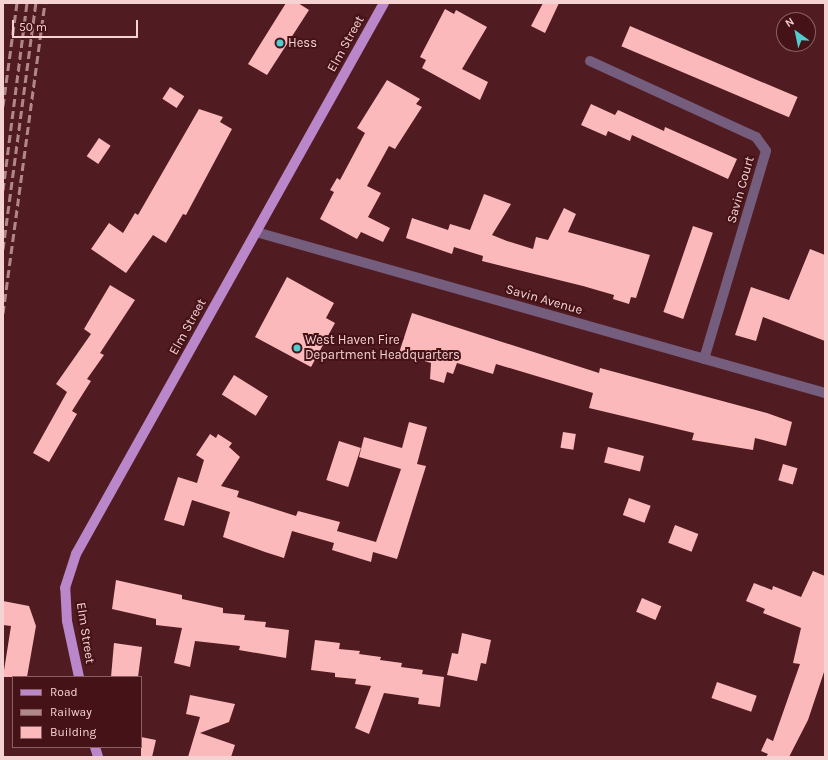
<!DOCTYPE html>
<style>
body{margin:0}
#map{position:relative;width:828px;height:760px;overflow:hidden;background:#501c21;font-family:Karla,sans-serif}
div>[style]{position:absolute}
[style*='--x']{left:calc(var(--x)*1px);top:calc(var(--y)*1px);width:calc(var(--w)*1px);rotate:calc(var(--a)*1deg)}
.building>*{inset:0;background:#fcb9bb;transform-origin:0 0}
.minor>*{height:10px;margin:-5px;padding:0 5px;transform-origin:5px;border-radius:5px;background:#755d7e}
.major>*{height:10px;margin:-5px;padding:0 5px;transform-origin:5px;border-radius:5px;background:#b987ca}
.rail>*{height:3px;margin-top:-1.5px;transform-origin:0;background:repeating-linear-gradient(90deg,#b1888a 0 8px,transparent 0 12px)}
.dots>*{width:11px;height:11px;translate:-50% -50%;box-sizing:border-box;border:2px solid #451218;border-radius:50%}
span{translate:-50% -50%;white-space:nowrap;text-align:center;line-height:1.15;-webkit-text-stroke:4px #451218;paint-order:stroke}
.poi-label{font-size:13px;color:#f5d3d3}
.left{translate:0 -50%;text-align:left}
.street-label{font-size:13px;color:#f5d3d3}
.frame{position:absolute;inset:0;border:4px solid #f5d3d3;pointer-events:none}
.legend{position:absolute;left:12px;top:676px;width:130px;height:72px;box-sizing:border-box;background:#451218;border:1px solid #8b5f63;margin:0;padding:5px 7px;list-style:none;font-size:12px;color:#f5d3d3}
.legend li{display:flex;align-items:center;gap:8px;height:20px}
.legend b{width:20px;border:1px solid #8b5f63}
.north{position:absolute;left:776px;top:12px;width:40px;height:40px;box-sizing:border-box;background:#451218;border:1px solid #8b5f63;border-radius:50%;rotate:327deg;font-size:11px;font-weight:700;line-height:16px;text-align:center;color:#f5d3d3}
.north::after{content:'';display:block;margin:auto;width:14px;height:18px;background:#52cdcf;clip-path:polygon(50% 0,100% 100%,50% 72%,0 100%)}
.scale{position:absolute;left:12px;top:20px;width:126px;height:18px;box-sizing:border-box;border:2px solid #f5d3d3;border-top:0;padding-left:5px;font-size:12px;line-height:14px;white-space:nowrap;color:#f5d3d3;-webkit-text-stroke:3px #451218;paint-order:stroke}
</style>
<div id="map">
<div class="building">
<div style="clip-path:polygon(286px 3px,298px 3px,309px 10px,267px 75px,248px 64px)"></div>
<div style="clip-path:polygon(543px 3px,559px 3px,545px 33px,531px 26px)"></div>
<div style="clip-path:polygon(445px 9px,454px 14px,456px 10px,487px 27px,462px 69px,488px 82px,480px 100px,422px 68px,426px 60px,420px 57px)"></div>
<div style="left:630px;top:26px;width:182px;height:22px;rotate:23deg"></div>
<div style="clip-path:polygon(387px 80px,420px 99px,416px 104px,422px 107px,395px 149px,389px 146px,367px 186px,381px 193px,368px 217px,390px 228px,383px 242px,361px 232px,357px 239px,320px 219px,334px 192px,330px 190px,337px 178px,340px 180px,365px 133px,357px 128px)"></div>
<div style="left:170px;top:87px;width:17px;height:14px;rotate:33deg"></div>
<div style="clip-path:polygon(591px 104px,615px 115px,618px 110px,664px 131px,665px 127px,737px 159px,728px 179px,632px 135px,630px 141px,608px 131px,606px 136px,581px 125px)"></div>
<div style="clip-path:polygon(199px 109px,223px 117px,220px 122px,232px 129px,186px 215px,183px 214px,166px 243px,153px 235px,126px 273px,91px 249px,109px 223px,123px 233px,135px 213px,138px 215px)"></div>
<div style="left:99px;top:138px;width:14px;height:22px;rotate:34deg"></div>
<div style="clip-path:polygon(484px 194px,511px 204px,492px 235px,507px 241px,533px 249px,536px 237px,548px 240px,564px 208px,576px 214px,568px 232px,650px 255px,636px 298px,631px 297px,629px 304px,613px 299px,614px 295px,583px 286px,482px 261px,483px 256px,454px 247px,452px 254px,406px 238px,412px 218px,448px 230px,450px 224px,470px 230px)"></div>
<div style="left:693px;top:226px;width:21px;height:91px;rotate:19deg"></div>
<div style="clip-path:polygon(810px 249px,825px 255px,825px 341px,763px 317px,756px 341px,735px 335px,751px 287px,789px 300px)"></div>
<div style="clip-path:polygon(287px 277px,334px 303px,326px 318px,335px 323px,311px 367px,255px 337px)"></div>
<div style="clip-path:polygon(110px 285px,135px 300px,100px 353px,104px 355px,87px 379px,91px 381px,72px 411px,77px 414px,49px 462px,33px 453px,67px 392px,56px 384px,91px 334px,84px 329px)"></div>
<div style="clip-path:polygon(412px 313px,599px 373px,600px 368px,767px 413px,792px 422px,786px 446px,755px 438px,753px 450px,692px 440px,694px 433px,589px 408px,593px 393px,496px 364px,493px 374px,457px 363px,453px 374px,447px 372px,444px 383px,430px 379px,431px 363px,399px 353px)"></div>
<div style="left:234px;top:375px;width:40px;height:23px;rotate:32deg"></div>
<div style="clip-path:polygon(409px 422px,427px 427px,417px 464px,426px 466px,397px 559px,373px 552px,371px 562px,332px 550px,334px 543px,292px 531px,284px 558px,265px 552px,223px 537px,230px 512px,192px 500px,184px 526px,164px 520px,178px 477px,197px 483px,204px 460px,196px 455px,210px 434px,216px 438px,218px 434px,232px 443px,229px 447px,240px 457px,221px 486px,239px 491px,237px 497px,296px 516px,298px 511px,340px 522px,337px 531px,376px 542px,401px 469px,359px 457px,364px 437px,402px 448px)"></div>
<div style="left:563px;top:432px;width:13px;height:16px;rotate:9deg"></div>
<div style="left:339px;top:441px;width:23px;height:41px;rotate:18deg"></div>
<div style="left:608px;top:447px;width:37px;height:16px;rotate:14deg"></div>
<div style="left:783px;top:464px;width:15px;height:17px;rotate:16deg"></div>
<div style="left:629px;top:498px;width:23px;height:18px;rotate:20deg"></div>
<div style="left:675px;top:525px;width:25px;height:19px;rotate:21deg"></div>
<div style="clip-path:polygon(813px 571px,825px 576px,825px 669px,808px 720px,789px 757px,766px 757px,768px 754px,761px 751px,767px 738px,773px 741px,800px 664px,793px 663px,801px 628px,763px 613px,765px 609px,746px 601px,754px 583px,772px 590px,773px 586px,801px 597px)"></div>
<div style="clip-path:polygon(116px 580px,182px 595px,182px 599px,223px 608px,223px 613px,245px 615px,244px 620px,266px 622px,265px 627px,289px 630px,286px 658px,239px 650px,240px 646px,195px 641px,190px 667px,174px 663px,182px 628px,156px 625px,156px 619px,112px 609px)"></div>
<div style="left:642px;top:598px;width:21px;height:15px;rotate:23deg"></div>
<div style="clip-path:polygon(3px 601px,29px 606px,36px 626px,27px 677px,3px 677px,11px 626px,3px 625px)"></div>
<div style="clip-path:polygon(462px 633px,491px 640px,486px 664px,481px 663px,477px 681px,447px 675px,452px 653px,458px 654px)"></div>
<div style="clip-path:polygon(315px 640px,340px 643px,339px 649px,360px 651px,359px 654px,381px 657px,380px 660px,402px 663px,401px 667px,423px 670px,422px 674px,444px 677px,440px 707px,418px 704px,419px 698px,384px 693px,369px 734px,355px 728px,371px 686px,355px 684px,356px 679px,335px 677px,335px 673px,311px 670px)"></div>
<div style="clip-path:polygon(114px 643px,142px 647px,138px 677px,111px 677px)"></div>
<div style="left:717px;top:682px;width:42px;height:17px;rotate:19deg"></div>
<div style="clip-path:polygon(190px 695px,235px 704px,229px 722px,200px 733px,235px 745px,231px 757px,188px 757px,200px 717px,186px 714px)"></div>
<div style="clip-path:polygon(141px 737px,156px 740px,152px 757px,141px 757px)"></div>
</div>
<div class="minor">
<div style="--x:590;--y:61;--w:183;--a:24.6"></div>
<div style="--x:756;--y:137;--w:17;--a:54"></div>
<div style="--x:766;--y:151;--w:217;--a:106.6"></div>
<div style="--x:256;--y:232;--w:591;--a:15.8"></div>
</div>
<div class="major">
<div style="--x:79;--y:677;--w:57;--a:-102.1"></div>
<div style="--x:67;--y:621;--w:33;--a:-93"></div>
<div style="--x:65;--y:588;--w:36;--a:-72"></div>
<div style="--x:76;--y:554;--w:631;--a:-60.8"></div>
<div style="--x:95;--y:747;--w:10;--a:73"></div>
</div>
<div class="rail">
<div style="--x:3;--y:106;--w:104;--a:-82.3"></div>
<div style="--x:3;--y:190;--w:189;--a:-82.7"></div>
<div style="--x:3;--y:249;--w:248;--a:-82.4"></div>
<div style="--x:3;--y:313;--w:313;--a:-82.3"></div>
</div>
<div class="dots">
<div style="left:280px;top:43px;background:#52cdcf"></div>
<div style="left:297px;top:348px;background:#52cdcf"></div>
</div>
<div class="poi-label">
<span class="left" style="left:288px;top:43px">Hess</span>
<span class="left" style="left:305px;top:348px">West Haven Fire<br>Department Headquarters</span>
</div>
<div class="street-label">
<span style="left:346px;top:44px;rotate:-61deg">Elm Street</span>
<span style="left:741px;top:190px;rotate:-74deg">Savin Court</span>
<span style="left:544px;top:300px;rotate:16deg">Savin Avenue</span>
<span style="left:188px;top:327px;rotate:-61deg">Elm Street</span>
<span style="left:85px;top:633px;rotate:81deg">Elm Street</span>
</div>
<div class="frame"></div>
<ul class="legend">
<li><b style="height:5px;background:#b987ca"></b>Road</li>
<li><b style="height:5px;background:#b1888a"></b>Railway</li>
<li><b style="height:11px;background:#fcb9bb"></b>Building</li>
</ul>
<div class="north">N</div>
<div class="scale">50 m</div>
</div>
